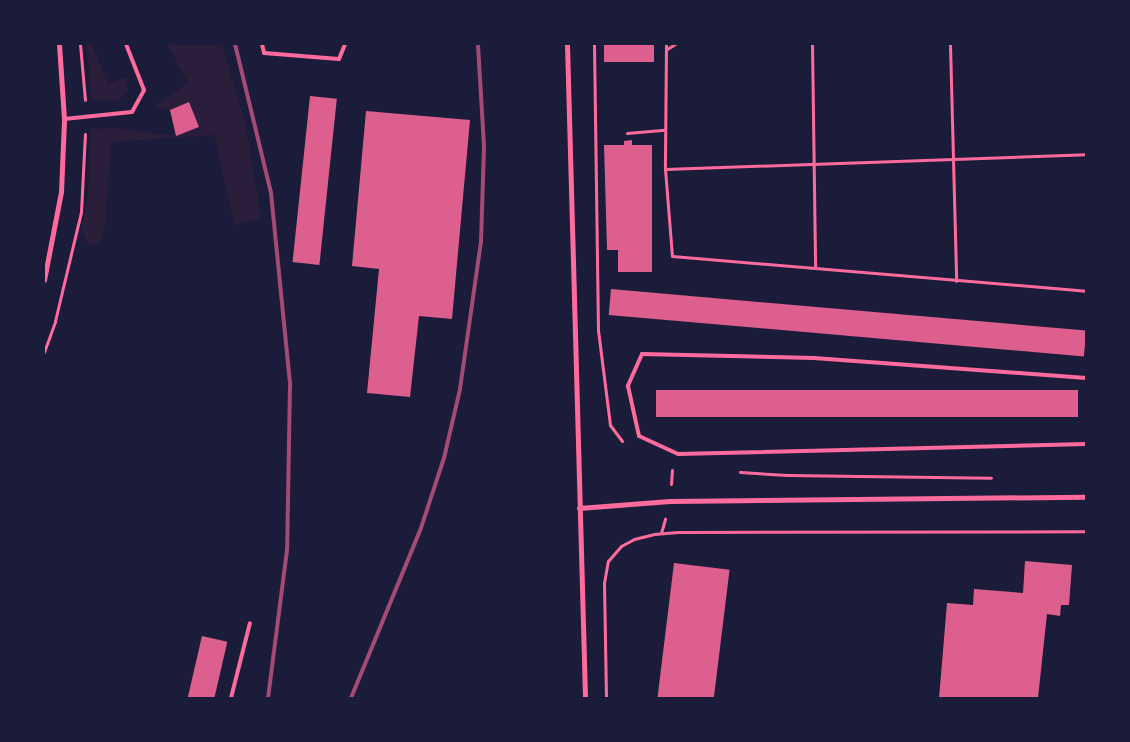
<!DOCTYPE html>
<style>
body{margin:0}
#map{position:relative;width:1130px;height:742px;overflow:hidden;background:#1b1b3a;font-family:"Fira Sans",sans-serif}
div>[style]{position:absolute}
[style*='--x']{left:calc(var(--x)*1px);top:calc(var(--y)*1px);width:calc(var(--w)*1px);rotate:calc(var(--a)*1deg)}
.green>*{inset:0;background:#2a1e3b}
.building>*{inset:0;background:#dd5f8e;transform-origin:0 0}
.path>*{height:3px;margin:-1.5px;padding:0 1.5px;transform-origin:1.5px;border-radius:1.5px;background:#ff6b9d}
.service>*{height:4px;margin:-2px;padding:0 2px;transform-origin:2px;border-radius:2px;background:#ff6b9d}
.minor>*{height:5px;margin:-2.5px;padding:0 2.5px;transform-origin:2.5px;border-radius:2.5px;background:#ff6b9d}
.rail>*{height:4px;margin:-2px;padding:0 2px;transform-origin:2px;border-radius:2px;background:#a44b75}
span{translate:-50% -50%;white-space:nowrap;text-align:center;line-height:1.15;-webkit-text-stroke:5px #1b1b3a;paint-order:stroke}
.frame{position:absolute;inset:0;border:45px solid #1b1b3a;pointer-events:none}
</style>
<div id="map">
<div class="green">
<div style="clip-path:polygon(86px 44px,92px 44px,108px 84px,127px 77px,128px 92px,118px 101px,92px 100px)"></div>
<div style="clip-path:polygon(167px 44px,222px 44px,245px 123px,261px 218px,235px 225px,214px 135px,112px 142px,103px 240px,90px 247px,82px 229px,88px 196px,91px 129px,115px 128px,176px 136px,198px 127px,189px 103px,170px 110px,153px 106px,188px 83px)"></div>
</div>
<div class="building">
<div style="left:604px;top:44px;width:50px;height:18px"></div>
<div style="left:310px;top:96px;width:27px;height:167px;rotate:6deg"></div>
<div style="clip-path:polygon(189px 102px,199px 127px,176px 136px,170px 110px)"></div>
<div style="clip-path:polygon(366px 111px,470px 120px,452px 319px,419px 316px,410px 397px,367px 393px,379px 269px,352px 266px)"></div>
<div style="clip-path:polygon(632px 140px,632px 145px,652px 145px,652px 272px,618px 272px,618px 250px,607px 250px,604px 145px,624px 145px,624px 141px)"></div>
<div style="left:611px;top:289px;width:477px;height:26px;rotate:5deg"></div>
<div style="left:1078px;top:390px;width:27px;height:422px;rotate:90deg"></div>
<div style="clip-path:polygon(1025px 561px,1072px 565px,1069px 605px,1061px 605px,1060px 616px,1047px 614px,1038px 698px,939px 698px,947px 603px,973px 605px,974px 589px,1023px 593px)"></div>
<div style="left:674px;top:563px;width:56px;height:136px;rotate:7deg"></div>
<div style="left:202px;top:636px;width:26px;height:64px;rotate:13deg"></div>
</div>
<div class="path">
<div style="--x:80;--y:44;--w:56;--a:84.9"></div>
<div style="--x:594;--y:44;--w:286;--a:89.2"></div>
<div style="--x:598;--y:330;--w:96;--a:82.8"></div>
<div style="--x:610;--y:425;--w:20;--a:53"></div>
<div style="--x:666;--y:44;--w:125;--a:90.5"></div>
<div style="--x:665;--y:169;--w:87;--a:85.4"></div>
<div style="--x:672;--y:256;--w:415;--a:4.8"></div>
<div style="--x:812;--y:44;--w:224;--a:89.2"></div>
<div style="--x:950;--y:44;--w:237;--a:88.5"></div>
<div style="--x:667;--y:49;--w:9;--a:-32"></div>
<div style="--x:627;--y:133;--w:38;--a:-5"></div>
<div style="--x:665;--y:169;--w:421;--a:-2"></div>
<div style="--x:44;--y:352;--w:33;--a:-70"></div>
<div style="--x:55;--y:321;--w:112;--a:-76.6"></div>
<div style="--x:81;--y:212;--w:78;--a:-87.1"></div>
<div style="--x:740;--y:472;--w:47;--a:3.7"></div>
<div style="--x:787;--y:475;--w:204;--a:0.8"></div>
<div style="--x:671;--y:484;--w:14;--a:-86"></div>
<div style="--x:661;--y:533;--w:15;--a:-74"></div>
<div style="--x:606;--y:698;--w:115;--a:-91"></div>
<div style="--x:604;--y:583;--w:22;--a:-80"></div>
<div style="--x:608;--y:561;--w:20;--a:-49"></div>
<div style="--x:621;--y:546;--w:15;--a:-28"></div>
<div style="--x:634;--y:539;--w:21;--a:-14"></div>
<div style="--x:654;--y:534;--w:24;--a:-5"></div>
<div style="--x:678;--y:532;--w:408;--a:-0.1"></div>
</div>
<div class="service">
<div style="--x:262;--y:44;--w:9;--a:77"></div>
<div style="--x:264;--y:53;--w:75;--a:4.6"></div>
<div style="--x:339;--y:59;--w:16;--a:-68"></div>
<div style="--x:64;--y:119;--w:68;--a:-5.9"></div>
<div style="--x:132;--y:112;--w:25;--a:-61"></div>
<div style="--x:144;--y:90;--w:49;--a:-111.4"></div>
<div style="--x:1086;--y:378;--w:273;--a:-175.8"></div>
<div style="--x:814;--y:358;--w:172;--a:-178.7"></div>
<div style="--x:642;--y:354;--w:35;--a:114"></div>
<div style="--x:628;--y:386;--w:51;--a:77.6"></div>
<div style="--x:639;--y:436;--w:43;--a:24.8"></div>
<div style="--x:678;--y:454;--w:408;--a:-1.4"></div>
<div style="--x:231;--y:698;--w:77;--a:-75.8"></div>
</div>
<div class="minor">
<div style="--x:567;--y:44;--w:654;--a:88.42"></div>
<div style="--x:44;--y:280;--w:90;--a:-79.1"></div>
<div style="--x:61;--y:192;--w:73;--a:-87.6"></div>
<div style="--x:64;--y:119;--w:75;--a:-93.8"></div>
<div style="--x:579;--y:508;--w:91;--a:-4.4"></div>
<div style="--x:670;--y:501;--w:416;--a:-0.6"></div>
</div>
<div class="rail">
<div style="--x:235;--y:44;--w:153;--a:76.4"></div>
<div style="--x:271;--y:193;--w:193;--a:84.3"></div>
<div style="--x:290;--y:385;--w:165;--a:91"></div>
<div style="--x:287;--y:550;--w:149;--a:97.3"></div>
<div style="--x:351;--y:698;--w:184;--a:-67.6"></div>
<div style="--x:421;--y:528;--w:74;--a:-71.8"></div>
<div style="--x:444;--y:458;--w:71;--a:-76.9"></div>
<div style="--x:460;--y:389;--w:148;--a:-81.9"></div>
<div style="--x:481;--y:242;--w:96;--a:-88.2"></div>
<div style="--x:484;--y:146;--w:102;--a:-93.4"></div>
</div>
<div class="frame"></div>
</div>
